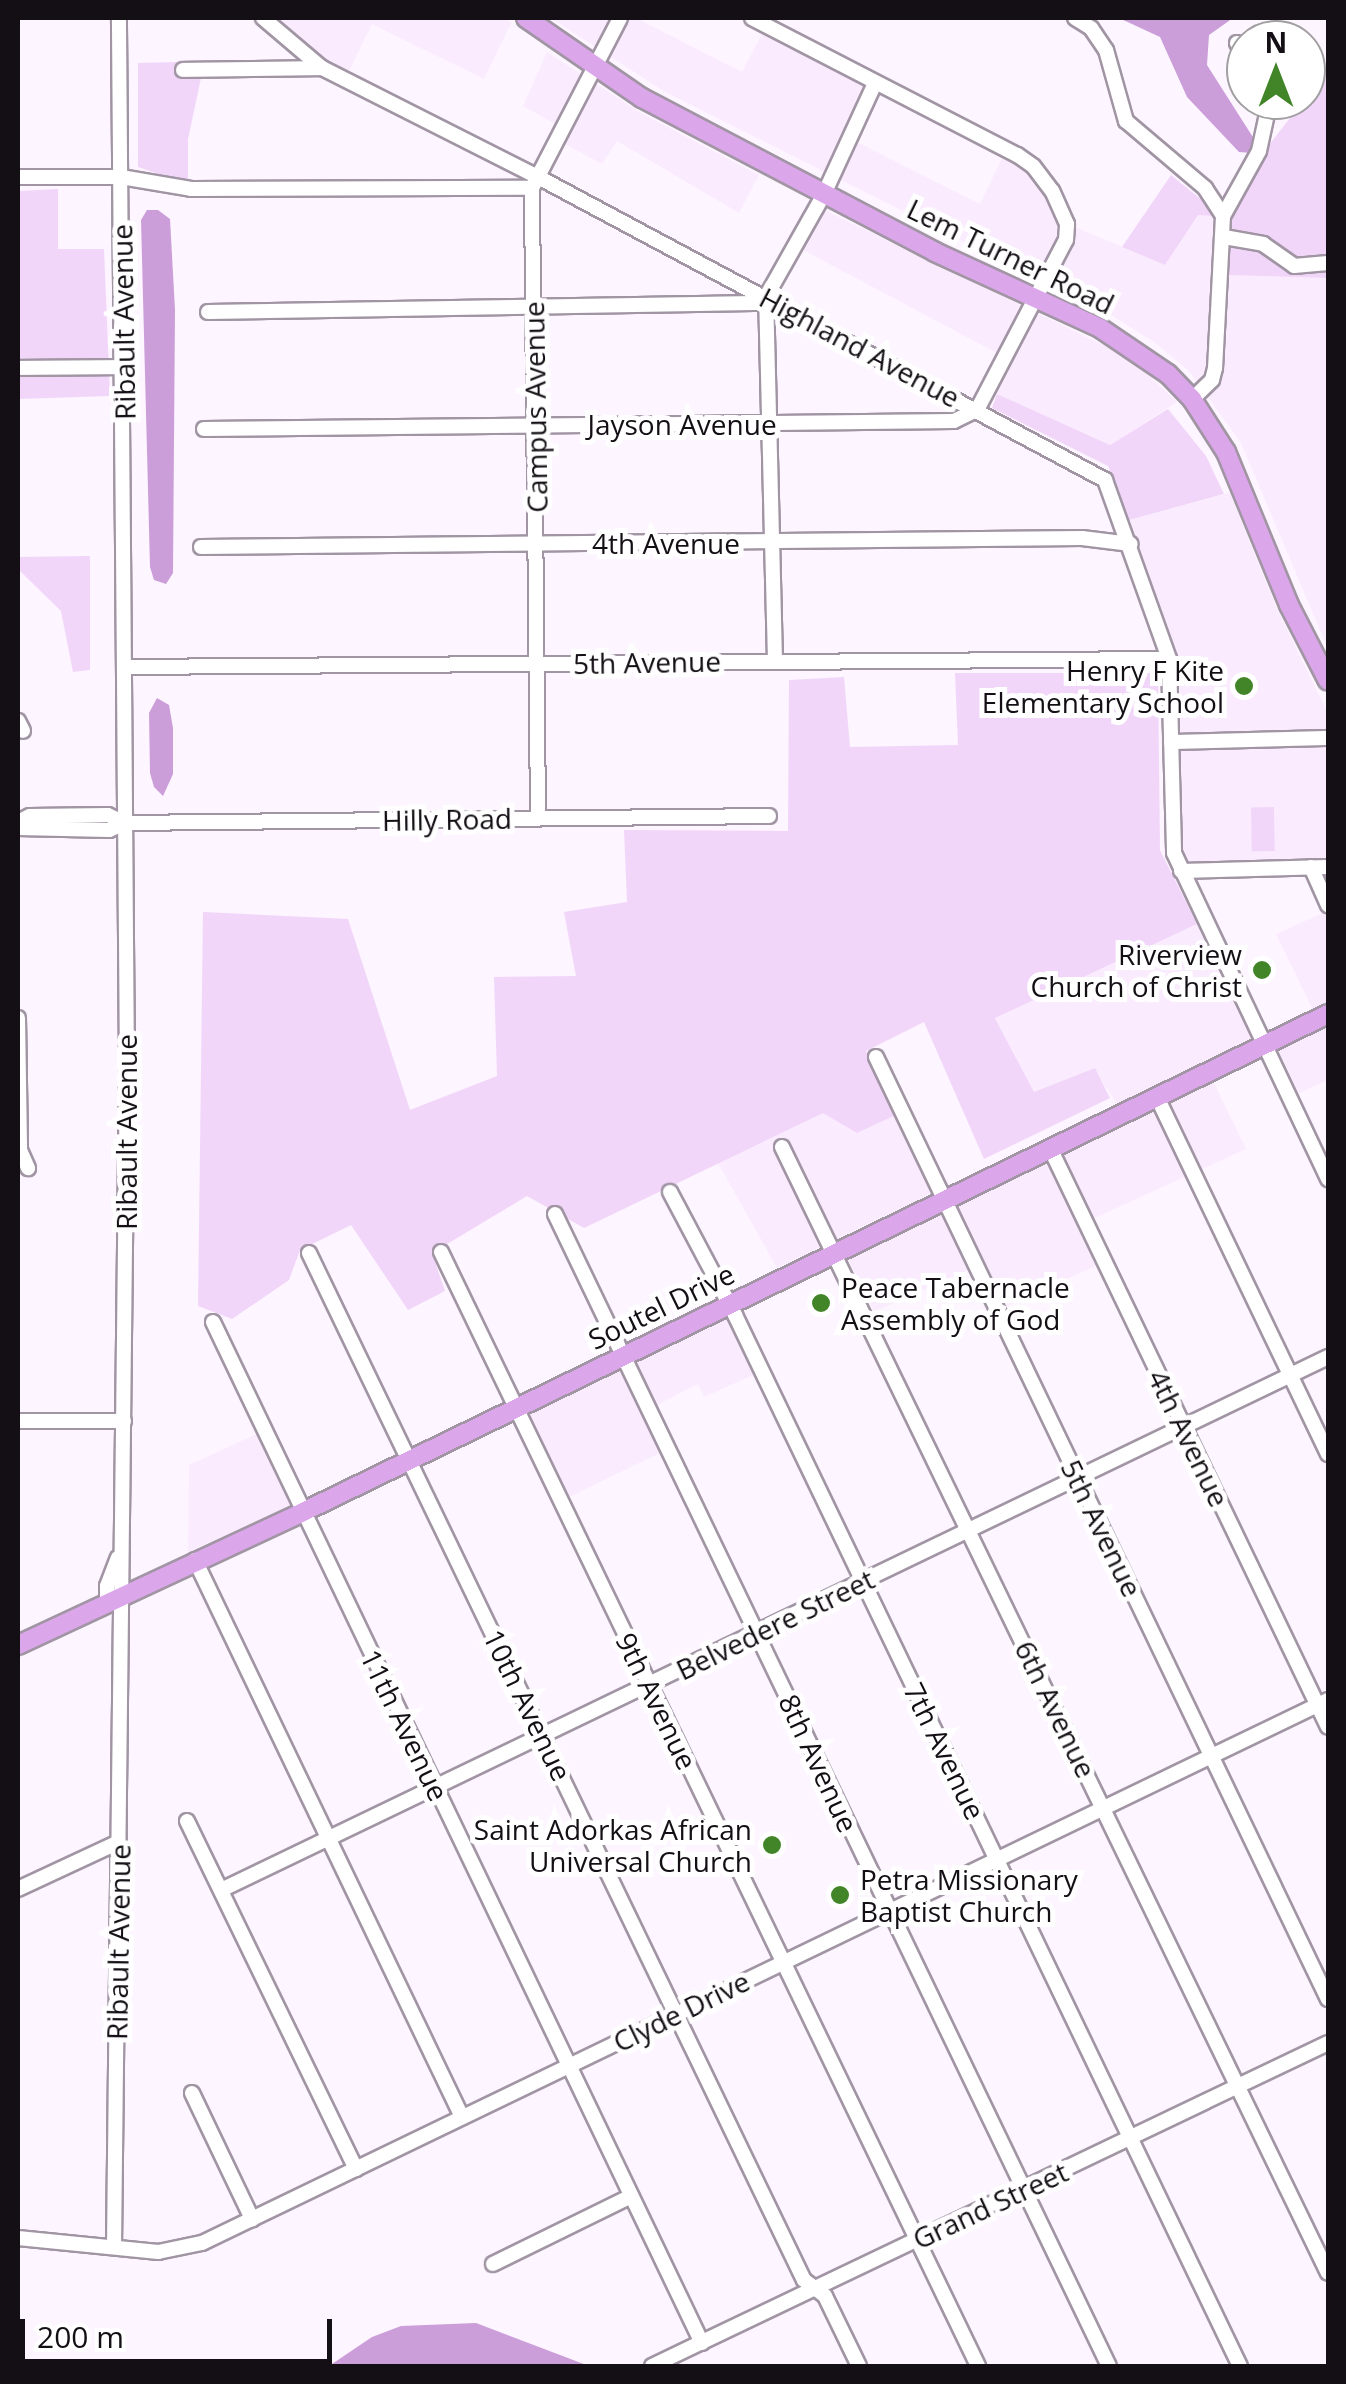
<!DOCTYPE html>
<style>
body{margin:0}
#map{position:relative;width:1346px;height:2384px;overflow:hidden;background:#fdf5ff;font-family:"Open Sans",sans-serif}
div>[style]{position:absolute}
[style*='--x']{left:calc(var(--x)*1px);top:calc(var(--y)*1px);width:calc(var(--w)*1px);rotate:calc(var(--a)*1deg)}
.built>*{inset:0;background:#faecfe}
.green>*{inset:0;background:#f1d6f9;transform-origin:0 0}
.water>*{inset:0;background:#cc9ed9}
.roads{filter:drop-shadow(2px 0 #a195a4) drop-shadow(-2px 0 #a195a4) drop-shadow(0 2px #a195a4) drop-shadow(0 -2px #a195a4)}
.minor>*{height:14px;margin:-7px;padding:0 7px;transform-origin:7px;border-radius:7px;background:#fff}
.major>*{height:18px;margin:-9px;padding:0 9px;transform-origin:9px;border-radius:9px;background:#dba7ea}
.dots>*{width:28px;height:28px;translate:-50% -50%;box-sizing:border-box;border:5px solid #fff;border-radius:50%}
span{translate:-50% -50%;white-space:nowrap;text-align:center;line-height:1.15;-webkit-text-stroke:10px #fff;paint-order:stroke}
.street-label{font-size:28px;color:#130f14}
.poi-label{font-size:28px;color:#130f14}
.right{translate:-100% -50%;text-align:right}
.left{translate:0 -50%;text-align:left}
.frame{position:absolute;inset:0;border:20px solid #130f14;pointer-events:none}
.north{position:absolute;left:1226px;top:20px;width:100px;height:100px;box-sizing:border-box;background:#fff;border:2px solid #a19fa1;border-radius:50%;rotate:0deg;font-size:28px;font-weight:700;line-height:40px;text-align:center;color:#130f14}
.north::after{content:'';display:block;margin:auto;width:35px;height:45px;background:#428528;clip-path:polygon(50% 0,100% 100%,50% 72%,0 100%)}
.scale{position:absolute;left:20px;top:2319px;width:312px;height:45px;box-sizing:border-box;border:5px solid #130f14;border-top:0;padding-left:12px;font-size:30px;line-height:35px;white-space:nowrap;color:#130f14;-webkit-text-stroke:8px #fff;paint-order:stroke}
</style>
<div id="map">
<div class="built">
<div style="clip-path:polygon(272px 18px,504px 18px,511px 23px,484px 79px,372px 24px,348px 73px,317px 56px)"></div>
<div style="clip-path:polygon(551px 18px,636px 18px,742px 72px,764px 30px,880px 90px,855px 141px,980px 204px,1004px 154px,1036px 174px,1075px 227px,1165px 265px,1198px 214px,1230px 219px,1227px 275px,1328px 278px,1328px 649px,1241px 443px,1189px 371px,1154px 342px,1111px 315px,665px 92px)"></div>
<div style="clip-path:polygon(547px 52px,641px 113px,759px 175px,739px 213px,617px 141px,602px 164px,561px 142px,566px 130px,523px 106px)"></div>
<div style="clip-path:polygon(810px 203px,1105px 346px,1144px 371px,1177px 402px,1110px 445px,997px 394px,1008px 359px,788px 242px)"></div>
<div style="clip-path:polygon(1230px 493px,1276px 607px,1328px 713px,1328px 863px,1187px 868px,1179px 853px,1174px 658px,1129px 520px)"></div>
<div style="clip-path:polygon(1327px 911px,1328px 1002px,1313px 1010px,1276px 934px)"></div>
<div style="clip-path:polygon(1209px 918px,1262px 1033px,1117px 1104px,1094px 1069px,1034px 1092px,995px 1017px)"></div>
<div style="clip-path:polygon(1328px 1026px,1328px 1080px,1297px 1094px,1275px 1052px)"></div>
<div style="clip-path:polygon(1213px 1081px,1246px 1149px,1090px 1220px,1109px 1260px,1003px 1308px,981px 1264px,874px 1312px,847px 1257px)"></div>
<div style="clip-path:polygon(823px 1112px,857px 1133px,898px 1114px,934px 1192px,777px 1268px,718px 1163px)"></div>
<div style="clip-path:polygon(740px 1308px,769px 1368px,704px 1397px,698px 1384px,653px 1407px,672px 1447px,565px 1499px,525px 1416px)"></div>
<div style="clip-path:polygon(259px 1433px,294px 1505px,188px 1552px,189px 1465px)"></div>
</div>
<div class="green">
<div style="clip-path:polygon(177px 62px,178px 79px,201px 78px,188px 139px,188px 184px,138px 167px,138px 63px)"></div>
<div style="clip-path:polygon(1328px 69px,1328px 278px,1227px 275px,1231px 194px)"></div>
<div style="clip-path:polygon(1171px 175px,1208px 205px,1213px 216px,1198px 215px,1165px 265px,1122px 247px)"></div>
<div style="clip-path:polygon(58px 189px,58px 249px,104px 249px,110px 396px,18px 399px,19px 191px)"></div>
<div style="clip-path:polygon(997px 394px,1110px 445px,1168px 409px,1206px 456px,1224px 494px,1129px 520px,1108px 466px,992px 408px)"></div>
<div style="clip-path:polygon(90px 556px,90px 670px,73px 672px,61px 611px,18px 569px,18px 557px)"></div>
<div style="clip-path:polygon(955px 673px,1158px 673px,1160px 850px,1197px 924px,995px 1018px,1034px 1092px,1095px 1068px,1110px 1098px,984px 1159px,924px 1022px,866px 1051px,898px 1114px,857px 1133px,823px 1113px,584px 1228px,527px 1196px,432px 1253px,445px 1291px,408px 1310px,351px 1225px,300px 1250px,289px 1280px,232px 1319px,198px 1306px,203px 912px,348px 919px,410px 1110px,497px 1076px,494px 977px,576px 976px,564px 912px,627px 902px,624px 830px,788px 831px,789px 680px,844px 677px,850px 747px,958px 745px)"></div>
<div style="left:1274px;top:807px;width:44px;height:23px;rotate:89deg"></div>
</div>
<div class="water">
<div style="clip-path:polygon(1119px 18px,1233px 18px,1209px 35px,1207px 65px,1256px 142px,1252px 153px,1239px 152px,1187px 97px,1160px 37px)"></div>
<div style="clip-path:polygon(147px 210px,158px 210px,170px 219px,175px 310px,173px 573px,166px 584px,154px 580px,150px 567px,141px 220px)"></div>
<div style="clip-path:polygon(157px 698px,169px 705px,173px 728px,173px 774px,163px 796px,154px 787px,150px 773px,149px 713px)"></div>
<div style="clip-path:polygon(476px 2323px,589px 2366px,329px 2366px,372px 2337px,401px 2326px)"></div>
</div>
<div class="roads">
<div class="minor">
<div style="--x:263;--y:18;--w:77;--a:40.3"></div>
<div style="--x:322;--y:68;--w:242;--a:26.8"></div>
<div style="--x:538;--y:177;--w:643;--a:28.12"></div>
<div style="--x:1105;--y:480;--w:190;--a:70.3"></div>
<div style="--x:1169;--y:659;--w:194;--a:88.5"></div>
<div style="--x:1174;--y:853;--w:361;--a:64.7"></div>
<div style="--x:1075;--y:18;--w:19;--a:32"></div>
<div style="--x:1091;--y:28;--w:27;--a:56"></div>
<div style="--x:1106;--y:50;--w:74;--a:74.3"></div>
<div style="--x:1126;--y:121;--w:104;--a:40.3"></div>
<div style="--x:1205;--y:188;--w:33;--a:57"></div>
<div style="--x:1223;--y:216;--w:152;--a:93"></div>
<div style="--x:1215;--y:368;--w:12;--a:104"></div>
<div style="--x:1212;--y:380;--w:28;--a:136"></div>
<div style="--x:1237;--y:43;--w:19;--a:62"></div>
<div style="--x:183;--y:70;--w:139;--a:-0.8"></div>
<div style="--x:18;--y:177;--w:103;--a:0"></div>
<div style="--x:121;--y:177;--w:71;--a:9.7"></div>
<div style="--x:191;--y:189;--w:341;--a:-0.2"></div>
<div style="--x:1223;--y:216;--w:74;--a:-61"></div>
<div style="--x:1259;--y:151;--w:52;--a:-77.8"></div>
<div style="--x:1224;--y:237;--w:40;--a:10"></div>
<div style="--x:1263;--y:244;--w:38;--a:35"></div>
<div style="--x:1294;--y:266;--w:34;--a:-5"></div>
<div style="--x:208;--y:312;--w:546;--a:-0.94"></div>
<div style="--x:754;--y:303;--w:13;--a:-27"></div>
<div style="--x:18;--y:368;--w:105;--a:-0.5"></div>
<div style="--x:204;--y:429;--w:750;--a:-0.61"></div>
<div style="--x:954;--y:421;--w:25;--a:-26"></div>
<div style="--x:977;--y:410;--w:192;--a:-62.4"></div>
<div style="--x:1066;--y:240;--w:16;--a:-86"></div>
<div style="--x:1067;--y:224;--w:36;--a:-114"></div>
<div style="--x:1052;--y:191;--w:31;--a:-127"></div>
<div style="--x:1033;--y:166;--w:19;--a:-145"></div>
<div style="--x:1017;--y:155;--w:298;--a:-152.7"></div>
<div style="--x:201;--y:547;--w:881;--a:-0.59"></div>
<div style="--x:1082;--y:538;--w:49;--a:7"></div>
<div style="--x:775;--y:661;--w:364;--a:-91.4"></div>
<div style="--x:766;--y:297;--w:118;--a:-60.6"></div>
<div style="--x:824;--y:194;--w:122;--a:-65.3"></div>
<div style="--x:125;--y:667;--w:1044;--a:-0.44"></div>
<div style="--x:18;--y:721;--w:11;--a:63"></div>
<div style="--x:1171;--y:742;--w:157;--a:-1.5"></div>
<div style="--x:538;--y:818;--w:630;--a:-90.55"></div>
<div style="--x:532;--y:188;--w:191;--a:-62.6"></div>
<div style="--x:18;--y:822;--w:13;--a:-27"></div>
<div style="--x:30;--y:816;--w:78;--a:-0.7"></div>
<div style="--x:108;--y:815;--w:19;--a:25"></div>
<div style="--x:18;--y:828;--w:91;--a:1.3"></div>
<div style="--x:109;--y:830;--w:17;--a:-24"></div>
<div style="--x:125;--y:823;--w:644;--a:-0.62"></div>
<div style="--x:1311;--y:867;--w:42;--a:65.9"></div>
<div style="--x:1181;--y:871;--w:147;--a:-1.6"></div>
<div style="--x:18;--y:1018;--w:132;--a:89.1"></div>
<div style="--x:20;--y:1150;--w:20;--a:66"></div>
<div style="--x:876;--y:1057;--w:1045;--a:64.37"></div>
<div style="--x:1157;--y:1097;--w:396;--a:64.4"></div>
<div style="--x:782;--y:1147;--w:1251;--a:64.13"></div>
<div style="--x:1050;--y:1148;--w:642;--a:64.35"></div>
<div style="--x:670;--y:1192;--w:139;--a:62.1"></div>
<div style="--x:735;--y:1315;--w:1166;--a:64.34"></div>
<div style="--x:555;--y:1214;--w:1278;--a:64.32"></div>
<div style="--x:441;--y:1252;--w:1237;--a:64.26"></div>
<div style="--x:309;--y:1253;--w:1140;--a:64.27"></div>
<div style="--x:804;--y:2280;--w:26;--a:37"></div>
<div style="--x:825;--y:2296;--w:78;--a:64.1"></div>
<div style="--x:213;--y:1322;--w:1132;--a:64.41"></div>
<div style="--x:18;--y:1421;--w:106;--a:0"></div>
<div style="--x:195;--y:1560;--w:618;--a:64.39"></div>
<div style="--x:107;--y:1602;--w:16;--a:-90"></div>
<div style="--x:107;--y:1586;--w:30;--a:-69"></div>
<div style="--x:187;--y:1821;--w:387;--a:64.1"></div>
<div style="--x:18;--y:1889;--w:111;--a:-25"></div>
<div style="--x:221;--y:1890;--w:1229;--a:-25.71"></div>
<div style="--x:192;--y:2093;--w:140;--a:64.5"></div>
<div style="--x:18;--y:2238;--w:141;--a:5.7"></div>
<div style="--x:158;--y:2252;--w:45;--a:-11.6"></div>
<div style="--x:202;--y:2243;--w:1250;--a:-25.75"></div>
<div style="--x:114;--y:2247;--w:1179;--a:-89.37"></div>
<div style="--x:127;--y:1068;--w:1050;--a:-90.44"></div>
<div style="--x:493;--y:2264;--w:154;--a:-26.2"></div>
<div style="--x:652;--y:2366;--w:749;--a:-25.54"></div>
</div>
<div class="major">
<div style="--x:526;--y:18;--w:141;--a:34.6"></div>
<div style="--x:642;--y:98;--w:331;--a:27.7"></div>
<div style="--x:935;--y:252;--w:182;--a:24.7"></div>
<div style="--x:1100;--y:328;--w:82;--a:34.1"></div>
<div style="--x:1168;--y:374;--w:35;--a:46"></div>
<div style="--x:1192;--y:399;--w:63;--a:57.3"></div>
<div style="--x:1226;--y:452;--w:165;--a:67.6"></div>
<div style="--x:1289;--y:605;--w:85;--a:62.8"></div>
<div style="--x:18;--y:1645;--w:315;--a:-25"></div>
<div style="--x:303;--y:1512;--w:1140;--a:-25.91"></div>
</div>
</div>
<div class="dots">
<div style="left:1244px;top:686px;background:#428528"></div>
<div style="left:1262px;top:970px;background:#428528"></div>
<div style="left:821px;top:1303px;background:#428528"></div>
<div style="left:772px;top:1845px;background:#428528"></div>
<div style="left:840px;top:1895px;background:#428528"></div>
</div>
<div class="street-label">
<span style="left:1011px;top:256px;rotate:26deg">Lem Turner Road</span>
<span style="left:123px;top:322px;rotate:-91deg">Ribault Avenue</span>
<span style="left:860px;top:347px;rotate:28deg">Highland Avenue</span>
<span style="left:535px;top:407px;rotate:-91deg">Campus Avenue</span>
<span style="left:682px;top:424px">Jayson Avenue</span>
<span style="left:666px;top:543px">4th Avenue</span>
<span style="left:647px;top:662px;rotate:-1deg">5th Avenue</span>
<span style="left:447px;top:819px;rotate:-1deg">Hilly Road</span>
<span style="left:126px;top:1132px;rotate:-90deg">Ribault Avenue</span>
<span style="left:661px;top:1306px;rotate:-26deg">Soutel Drive</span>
<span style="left:1189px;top:1438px;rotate:64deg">4th Avenue</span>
<span style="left:1102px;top:1528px;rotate:64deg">5th Avenue</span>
<span style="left:775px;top:1624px;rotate:-26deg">Belvedere Street</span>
<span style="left:657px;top:1701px;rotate:64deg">9th Avenue</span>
<span style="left:528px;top:1705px;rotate:64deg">10th Avenue</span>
<span style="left:1056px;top:1709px;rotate:64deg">6th Avenue</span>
<span style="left:405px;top:1725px;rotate:64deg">11th Avenue</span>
<span style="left:945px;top:1751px;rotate:64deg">7th Avenue</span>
<span style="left:819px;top:1763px;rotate:65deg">8th Avenue</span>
<span style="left:118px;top:1942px;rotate:-89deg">Ribault Avenue</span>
<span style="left:681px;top:2011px;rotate:-26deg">Clyde Drive</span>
<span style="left:990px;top:2205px;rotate:-25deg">Grand Street</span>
</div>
<div class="poi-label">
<span class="right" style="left:1224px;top:686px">Henry F Kite<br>Elementary School</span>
<span class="right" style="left:1242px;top:970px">Riverview<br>Church of Christ</span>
<span class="left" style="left:841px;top:1303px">Peace Tabernacle<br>Assembly of God</span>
<span class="right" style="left:752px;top:1845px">Saint Adorkas African<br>Universal Church</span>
<span class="left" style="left:860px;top:1895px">Petra Missionary<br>Baptist Church</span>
</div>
<div class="frame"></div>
<div class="north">N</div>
<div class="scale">200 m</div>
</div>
